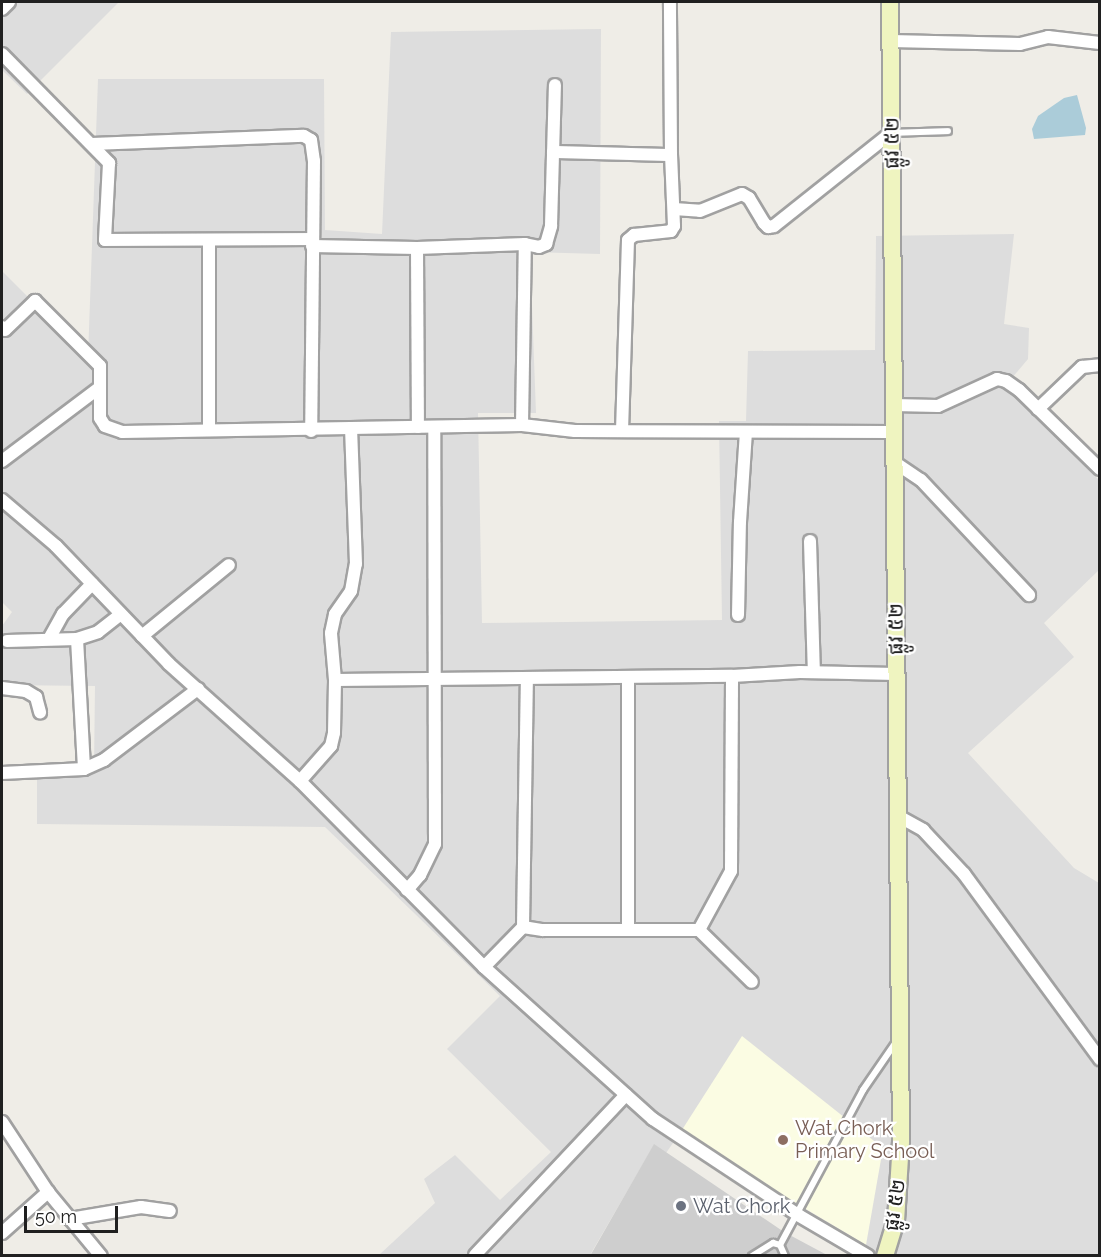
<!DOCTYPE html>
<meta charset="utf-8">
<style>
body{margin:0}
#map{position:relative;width:1101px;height:1257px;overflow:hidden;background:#efede7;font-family:Raleway,"Noto Sans Khmer",sans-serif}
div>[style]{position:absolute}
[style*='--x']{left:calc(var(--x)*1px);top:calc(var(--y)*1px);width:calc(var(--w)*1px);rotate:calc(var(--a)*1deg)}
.residential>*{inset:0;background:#ddd}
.education>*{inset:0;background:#fbfce3}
.religious>*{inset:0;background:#cecece}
.water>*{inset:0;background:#abccd9}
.roads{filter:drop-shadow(2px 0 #a1a1a1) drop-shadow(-2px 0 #a1a1a1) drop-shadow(0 2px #a1a1a1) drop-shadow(0 -2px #a1a1a1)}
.lane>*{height:6px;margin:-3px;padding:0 3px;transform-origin:3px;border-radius:3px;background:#fff}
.street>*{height:12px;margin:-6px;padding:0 6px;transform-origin:6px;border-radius:6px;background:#fff}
.secondary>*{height:16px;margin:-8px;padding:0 8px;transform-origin:8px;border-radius:8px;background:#eff4c0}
.dots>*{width:16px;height:16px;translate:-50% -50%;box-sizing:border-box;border:3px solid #fff;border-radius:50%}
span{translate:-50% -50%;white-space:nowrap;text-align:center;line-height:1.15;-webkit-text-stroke:4.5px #fff;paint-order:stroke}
.street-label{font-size:20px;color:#202020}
.education-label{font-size:20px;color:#785e54}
.left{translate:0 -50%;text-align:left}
.worship-label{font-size:20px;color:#5b616d}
.frame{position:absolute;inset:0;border:3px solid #202020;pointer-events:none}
.scale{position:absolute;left:24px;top:1206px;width:94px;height:27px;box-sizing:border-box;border:3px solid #202020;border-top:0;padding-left:8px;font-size:18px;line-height:21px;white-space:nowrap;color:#202020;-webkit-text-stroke:4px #fff;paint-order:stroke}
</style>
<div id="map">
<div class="residential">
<div style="clip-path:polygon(2px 2px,119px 2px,27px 94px,2px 70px)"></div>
<div style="clip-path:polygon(601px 29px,600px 254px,530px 252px,536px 413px,478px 413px,482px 623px,722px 620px,719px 421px,746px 421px,748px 351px,875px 350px,876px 236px,1014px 234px,1004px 324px,1029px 328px,1028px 359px,1006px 385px,1099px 480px,1099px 570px,1044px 623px,1074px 657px,968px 753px,1074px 868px,1099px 883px,1099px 1255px,859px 1255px,866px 1244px,680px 1133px,666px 1153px,654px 1145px,590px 1255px,379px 1255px,435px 1203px,424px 1179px,455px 1155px,500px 1200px,551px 1152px,447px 1049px,500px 996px,325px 827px,37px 824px,37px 768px,94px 770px,95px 686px,2px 685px,2px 626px,12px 612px,2px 602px,2px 271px,88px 357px,98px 79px,324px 79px,325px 230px,382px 234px,391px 32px)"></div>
</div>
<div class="education">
<div style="clip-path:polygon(742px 1036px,883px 1148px,866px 1245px,680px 1133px)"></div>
</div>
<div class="religious">
<div style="clip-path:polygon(654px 1144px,784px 1232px,827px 1255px,590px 1256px)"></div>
</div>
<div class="water">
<div style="clip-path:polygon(1077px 95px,1086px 128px,1085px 135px,1034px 139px,1032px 129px,1038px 116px,1064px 98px)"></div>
</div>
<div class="roads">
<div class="lane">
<div style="--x:892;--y:133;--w:56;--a:-2"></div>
<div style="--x:780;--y:1245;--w:176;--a:-61.8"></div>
<div style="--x:863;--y:1090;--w:58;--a:-55.5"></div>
<div style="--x:752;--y:1256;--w:25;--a:-32"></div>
<div style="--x:773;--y:1243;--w:7;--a:16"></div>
<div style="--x:780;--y:1245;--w:12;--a:66"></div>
</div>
<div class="street">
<div style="--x:2;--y:9;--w:10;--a:-45"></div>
<div style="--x:891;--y:41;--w:129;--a:1.3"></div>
<div style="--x:1020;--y:44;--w:29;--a:-14"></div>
<div style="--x:1048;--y:37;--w:52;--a:6.6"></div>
<div style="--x:2;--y:54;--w:153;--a:45.5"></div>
<div style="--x:109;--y:163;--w:77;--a:93"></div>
<div style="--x:105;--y:240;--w:207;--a:-0.3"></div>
<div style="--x:92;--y:144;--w:212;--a:-2.2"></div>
<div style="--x:304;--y:136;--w:8;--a:30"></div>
<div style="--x:311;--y:140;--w:21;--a:82"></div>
<div style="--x:314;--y:161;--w:270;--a:90.6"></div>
<div style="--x:553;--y:152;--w:118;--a:1.5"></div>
<div style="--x:671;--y:155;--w:153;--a:-90.4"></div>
<div style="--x:674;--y:209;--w:26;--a:4"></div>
<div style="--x:700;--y:211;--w:45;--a:-22"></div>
<div style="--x:742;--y:194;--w:8;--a:30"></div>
<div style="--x:749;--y:198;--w:29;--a:59"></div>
<div style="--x:764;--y:223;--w:6;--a:45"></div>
<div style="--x:768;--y:227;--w:6;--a:-9"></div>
<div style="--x:774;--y:226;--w:149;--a:-38.5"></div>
<div style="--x:312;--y:246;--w:105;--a:1.1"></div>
<div style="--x:417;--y:248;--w:108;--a:-2.1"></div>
<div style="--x:525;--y:244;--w:14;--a:12"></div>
<div style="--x:539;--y:247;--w:8;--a:-23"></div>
<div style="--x:546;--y:244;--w:19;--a:-74"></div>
<div style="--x:551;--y:226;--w:141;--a:-88.4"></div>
<div style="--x:417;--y:248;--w:179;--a:89.7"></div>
<div style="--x:2;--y:327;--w:4;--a:45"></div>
<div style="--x:5;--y:330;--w:42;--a:-44"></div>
<div style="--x:35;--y:301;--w:92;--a:45"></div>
<div style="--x:100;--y:366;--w:52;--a:90"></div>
<div style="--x:100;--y:418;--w:9;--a:58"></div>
<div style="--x:105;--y:426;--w:18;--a:19"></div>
<div style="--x:122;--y:432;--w:400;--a:-1"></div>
<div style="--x:522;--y:425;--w:53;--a:6.5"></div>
<div style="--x:575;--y:431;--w:319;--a:0.2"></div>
<div style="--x:894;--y:405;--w:44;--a:1.3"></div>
<div style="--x:938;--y:406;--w:65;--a:-24.6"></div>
<div style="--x:997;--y:379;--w:9;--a:13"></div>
<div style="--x:1006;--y:381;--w:16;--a:35"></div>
<div style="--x:1019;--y:390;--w:113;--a:44.3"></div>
<div style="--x:1038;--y:409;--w:61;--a:-43.7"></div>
<div style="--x:1082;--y:367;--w:18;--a:-6"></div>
<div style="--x:522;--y:425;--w:181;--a:-89.1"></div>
<div style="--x:209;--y:429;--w:189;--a:-90"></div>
<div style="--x:622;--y:431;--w:191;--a:-88.2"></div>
<div style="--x:628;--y:240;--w:8;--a:-40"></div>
<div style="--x:634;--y:235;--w:37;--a:-6"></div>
<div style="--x:671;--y:231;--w:6;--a:-59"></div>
<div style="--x:674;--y:226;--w:71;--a:-92.4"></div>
<div style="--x:2;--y:461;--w:121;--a:-37"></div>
<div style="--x:894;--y:462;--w:32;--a:34"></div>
<div style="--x:921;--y:480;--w:158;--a:46.8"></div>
<div style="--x:2;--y:500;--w:71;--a:40.4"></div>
<div style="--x:56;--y:546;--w:163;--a:46.2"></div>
<div style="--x:169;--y:664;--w:176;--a:41.8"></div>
<div style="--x:300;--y:781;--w:262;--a:45.3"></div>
<div style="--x:484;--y:967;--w:227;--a:42"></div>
<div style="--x:653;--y:1119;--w:174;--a:33.5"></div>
<div style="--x:798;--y:1215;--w:81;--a:30.4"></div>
<div style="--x:810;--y:541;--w:131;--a:88.3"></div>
<div style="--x:738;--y:615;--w:93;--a:-88.8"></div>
<div style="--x:740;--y:522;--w:90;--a:-86.2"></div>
<div style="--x:142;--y:636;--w:112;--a:-39.2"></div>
<div style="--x:49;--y:639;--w:29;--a:-61"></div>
<div style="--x:63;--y:614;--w:42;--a:-46"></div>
<div style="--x:77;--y:639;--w:130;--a:86.9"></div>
<div style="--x:7;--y:641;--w:70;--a:-1.6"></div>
<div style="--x:77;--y:639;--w:22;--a:-18"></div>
<div style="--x:98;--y:632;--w:29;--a:-38"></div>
<div style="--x:628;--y:677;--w:252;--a:90"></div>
<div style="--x:335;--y:680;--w:397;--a:-0.6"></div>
<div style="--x:732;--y:676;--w:68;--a:-3.4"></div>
<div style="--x:800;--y:672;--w:96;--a:1.2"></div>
<div style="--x:2;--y:688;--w:24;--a:7"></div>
<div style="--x:26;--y:691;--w:12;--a:31"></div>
<div style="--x:36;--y:697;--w:16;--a:75"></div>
<div style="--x:2;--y:773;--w:82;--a:-2.8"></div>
<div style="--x:84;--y:769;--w:22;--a:-24"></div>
<div style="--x:104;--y:760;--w:118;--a:-37.1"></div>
<div style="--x:300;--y:781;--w:47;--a:-48.5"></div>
<div style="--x:331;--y:746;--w:13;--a:-77"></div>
<div style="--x:334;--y:733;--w:53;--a:-88.9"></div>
<div style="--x:335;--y:680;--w:47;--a:-94.9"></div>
<div style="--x:331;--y:633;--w:19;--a:-78"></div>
<div style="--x:335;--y:614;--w:28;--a:-55"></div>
<div style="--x:351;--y:591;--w:27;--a:-80"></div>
<div style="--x:356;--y:564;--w:136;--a:-92.1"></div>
<div style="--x:898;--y:816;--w:29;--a:29"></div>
<div style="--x:923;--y:830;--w:60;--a:47"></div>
<div style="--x:964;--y:874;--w:230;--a:53.7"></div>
<div style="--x:407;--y:890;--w:20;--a:-49"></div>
<div style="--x:420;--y:875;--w:34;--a:-64"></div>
<div style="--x:435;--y:844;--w:417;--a:-90.1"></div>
<div style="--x:523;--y:927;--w:20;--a:9"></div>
<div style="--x:543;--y:930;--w:156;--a:0"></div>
<div style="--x:699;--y:930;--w:67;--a:-61.5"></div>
<div style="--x:731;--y:871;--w:195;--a:-89.7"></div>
<div style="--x:699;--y:930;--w:74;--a:44.5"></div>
<div style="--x:484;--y:967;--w:56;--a:-45.7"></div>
<div style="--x:523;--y:927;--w:249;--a:-89.1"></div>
<div style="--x:2;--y:1122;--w:84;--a:56.7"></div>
<div style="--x:48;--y:1192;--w:83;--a:50.4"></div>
<div style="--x:70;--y:1219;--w:72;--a:-9.6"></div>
<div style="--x:141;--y:1207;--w:29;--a:8"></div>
<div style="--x:2;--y:1233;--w:62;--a:-41.7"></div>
<div style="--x:475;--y:1255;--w:220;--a:-46.7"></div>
</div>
<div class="secondary">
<div style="--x:885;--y:1256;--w:37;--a:-73"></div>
<div style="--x:896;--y:1221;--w:80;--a:-86.4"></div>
<div style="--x:901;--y:1141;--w:1139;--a:-90.55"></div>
</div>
</div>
<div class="dots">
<div style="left:783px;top:1140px;background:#8d6e63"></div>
<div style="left:681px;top:1206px;background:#6b7280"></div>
</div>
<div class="street-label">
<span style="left:892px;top:143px;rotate:-90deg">ផ្លូវ ៥២</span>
<span style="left:896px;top:629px;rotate:-90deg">ផ្លូវ ៥២</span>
<span style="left:895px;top:1205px;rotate:-82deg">ផ្លូវ ៥២</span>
</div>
<div class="education-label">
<span class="left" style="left:795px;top:1140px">Wat Chork<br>Primary School</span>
</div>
<div class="worship-label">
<span class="left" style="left:693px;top:1206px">Wat Chork</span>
</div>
<div class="frame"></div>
<div class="scale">50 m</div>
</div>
